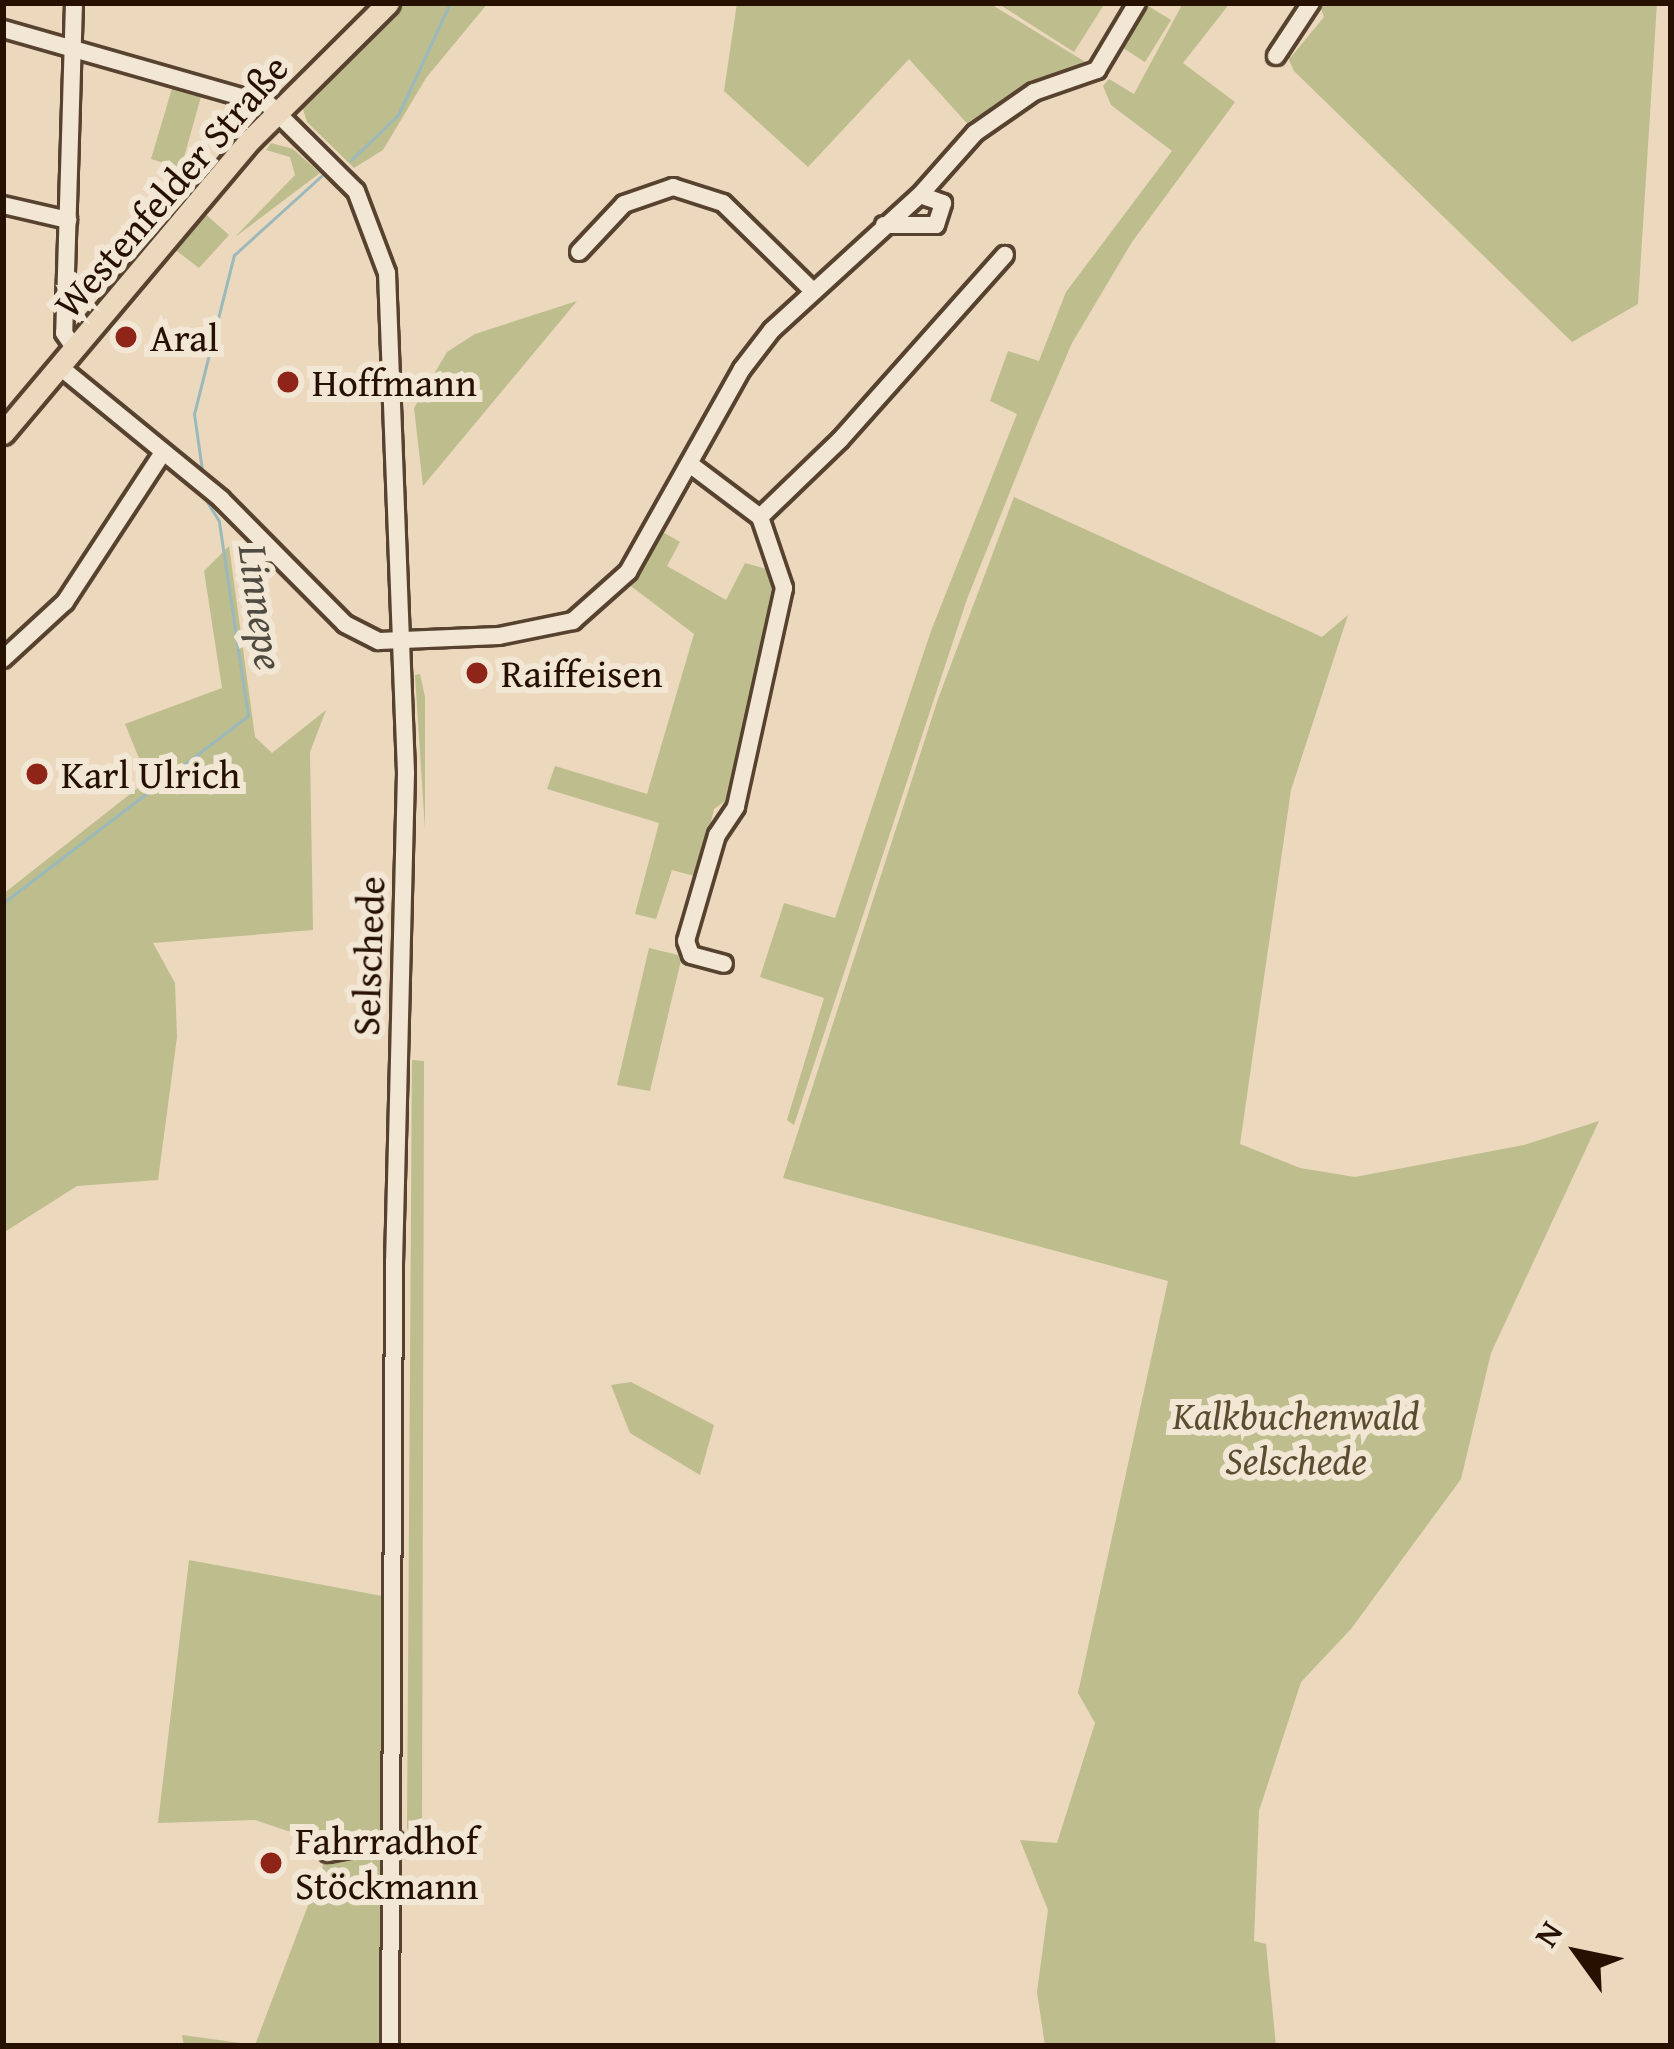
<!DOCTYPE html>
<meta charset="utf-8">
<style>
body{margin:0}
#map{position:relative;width:1674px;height:2049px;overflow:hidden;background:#ebd8bd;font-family:"Gentium Book Plus",serif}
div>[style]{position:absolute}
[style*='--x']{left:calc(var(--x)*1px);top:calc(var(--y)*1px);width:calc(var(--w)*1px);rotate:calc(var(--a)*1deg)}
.green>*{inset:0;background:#bdbd8d}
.stream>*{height:3px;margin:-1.5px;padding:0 1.5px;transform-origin:1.5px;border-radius:1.5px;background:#9bb8ba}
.roads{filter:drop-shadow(3px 0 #57422f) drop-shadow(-3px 0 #57422f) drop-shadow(0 3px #57422f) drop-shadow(0 -3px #57422f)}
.minor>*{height:16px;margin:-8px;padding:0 8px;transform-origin:8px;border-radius:8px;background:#f2e6d4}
.major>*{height:21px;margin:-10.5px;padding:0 10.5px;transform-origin:10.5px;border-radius:10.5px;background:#ebd8bd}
.dots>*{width:33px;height:33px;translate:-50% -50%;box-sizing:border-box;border:6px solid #f2e6d4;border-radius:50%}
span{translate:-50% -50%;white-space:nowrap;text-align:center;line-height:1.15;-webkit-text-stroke:12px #f2e6d4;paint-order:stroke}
.street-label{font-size:39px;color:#261000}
.poi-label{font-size:39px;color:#261000}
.left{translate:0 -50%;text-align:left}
.park-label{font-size:39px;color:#5b4d31;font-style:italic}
.water-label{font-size:42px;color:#4f4b41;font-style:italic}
.frame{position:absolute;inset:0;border:6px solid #261000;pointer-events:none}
.north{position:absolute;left:1518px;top:1893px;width:120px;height:120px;-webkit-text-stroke:9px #f2e6d4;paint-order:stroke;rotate:303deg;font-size:33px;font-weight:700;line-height:48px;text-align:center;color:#261000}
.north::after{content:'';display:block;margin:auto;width:42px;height:54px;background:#261000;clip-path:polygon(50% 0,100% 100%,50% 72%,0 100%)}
</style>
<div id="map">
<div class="green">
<div style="clip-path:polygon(401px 3px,488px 3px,426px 78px,383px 150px,354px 168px,307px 122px,303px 109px,317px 84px)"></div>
<div style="clip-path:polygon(737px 3px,989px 3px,1092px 66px,973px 130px,909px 59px,808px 167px,724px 91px)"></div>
<div style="clip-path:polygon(997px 3px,1105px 3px,1074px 52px)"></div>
<div style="clip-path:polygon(1183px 3px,1230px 3px,1183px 63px,1235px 102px,1132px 242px,1072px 343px,1038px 422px,967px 599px,794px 1125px,787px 1120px,824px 998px,760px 977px,784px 903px,835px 918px,931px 631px,1017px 414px,990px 401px,1008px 351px,1039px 361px,1066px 292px,1172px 151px,1111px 105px,1103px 86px,1109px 79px,1134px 94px)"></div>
<div style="clip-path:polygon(1319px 3px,1657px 3px,1638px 304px,1572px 342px,1294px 71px,1285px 51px,1291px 57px,1324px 17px)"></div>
<div style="clip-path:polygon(1145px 4px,1171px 20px,1145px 62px,1120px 46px)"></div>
<div style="clip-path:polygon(173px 85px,202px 93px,181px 168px,151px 159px)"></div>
<div style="clip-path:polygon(271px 143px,293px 149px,320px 173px,235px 237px,295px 175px,290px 157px,266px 150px)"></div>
<div style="clip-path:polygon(203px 212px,229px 235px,199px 268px,173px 248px)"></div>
<div style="clip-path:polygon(577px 301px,423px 486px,414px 408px,447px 352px,475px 334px)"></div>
<div style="clip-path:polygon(1014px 497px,1322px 637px,1348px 615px,1291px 790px,1240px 1144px,1300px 1168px,1355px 1177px,1524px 1145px,1599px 1121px,1491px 1353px,1461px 1479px,1351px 1629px,1301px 1682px,1259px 1811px,1254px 1941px,1266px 1944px,1276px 2046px,1045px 2046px,1037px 1992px,1048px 1910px,1020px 1840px,1057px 1843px,1095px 1723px,1078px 1693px,1168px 1281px,783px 1178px,938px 699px)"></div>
<div style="clip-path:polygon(661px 531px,680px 542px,667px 566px,726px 600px,745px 563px,774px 571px,779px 592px,732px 796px,714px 809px,698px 877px,672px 870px,656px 919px,635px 914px,659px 823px,547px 789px,555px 766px,647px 794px,694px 634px,627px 583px)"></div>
<div style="clip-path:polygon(229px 546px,255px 737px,272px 753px,326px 710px,310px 752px,313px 930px,153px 943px,175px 983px,177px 1037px,158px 1180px,77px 1186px,3px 1233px,3px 894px,148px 780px,125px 724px,222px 688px,204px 571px)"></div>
<div style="clip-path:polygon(420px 674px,425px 697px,425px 829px,415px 675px)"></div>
<div style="clip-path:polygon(649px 948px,682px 956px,650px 1091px,617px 1085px)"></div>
<div style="clip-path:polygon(412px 1060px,424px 1061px,422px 1839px,407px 1829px)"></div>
<div style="clip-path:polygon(631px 1382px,714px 1425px,700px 1475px,630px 1433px,611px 1385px)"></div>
<div style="clip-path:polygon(189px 1560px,382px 1596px,385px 1830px,335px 1847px,255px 1820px,158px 1823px)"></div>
<div style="clip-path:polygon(377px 1849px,384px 1854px,383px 2046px,184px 2046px,182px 2035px,255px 2045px,326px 1858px)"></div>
</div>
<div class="stream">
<div style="--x:351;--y:160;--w:65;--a:-43.8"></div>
<div style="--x:398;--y:115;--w:123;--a:-65.1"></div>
<div style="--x:203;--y:477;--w:64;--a:-98.1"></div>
<div style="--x:194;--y:414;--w:164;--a:-75.9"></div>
<div style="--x:234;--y:255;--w:118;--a:-42.2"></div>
<div style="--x:3;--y:903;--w:308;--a:-37.4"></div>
<div style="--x:248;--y:716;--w:197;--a:-98.5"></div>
<div style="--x:219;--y:521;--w:34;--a:-122"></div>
</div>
<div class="roads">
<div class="minor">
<div style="--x:74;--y:3;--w:330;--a:91.7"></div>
<div style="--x:64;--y:333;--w:19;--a:55"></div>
<div style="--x:3;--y:29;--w:277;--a:15.9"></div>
<div style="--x:269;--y:105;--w:122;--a:44.7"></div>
<div style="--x:356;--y:191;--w:88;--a:69.3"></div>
<div style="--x:387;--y:273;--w:500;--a:87.82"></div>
<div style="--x:406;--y:773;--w:489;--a:91.4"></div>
<div style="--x:394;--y:1262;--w:784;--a:90.29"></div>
<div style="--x:1276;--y:56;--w:64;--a:-56.6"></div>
<div style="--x:3;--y:205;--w:67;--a:13"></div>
<div style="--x:884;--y:225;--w:52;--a:0"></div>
<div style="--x:936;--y:225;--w:23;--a:-72"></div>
<div style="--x:943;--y:203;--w:24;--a:-161"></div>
<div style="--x:579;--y:252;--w:66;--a:-46.8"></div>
<div style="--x:624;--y:204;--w:52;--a:-19.1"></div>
<div style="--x:673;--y:187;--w:52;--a:17.7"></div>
<div style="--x:723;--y:203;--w:126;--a:44.4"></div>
<div style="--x:60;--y:367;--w:208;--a:39.3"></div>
<div style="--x:221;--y:499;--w:176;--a:45.2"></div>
<div style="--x:345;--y:624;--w:38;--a:27"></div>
<div style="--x:379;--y:641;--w:120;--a:-2.4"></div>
<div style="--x:499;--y:636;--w:76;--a:-11.5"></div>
<div style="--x:573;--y:621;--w:74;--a:-41.7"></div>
<div style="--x:628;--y:572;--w:233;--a:-60.7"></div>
<div style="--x:742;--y:369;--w:49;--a:-52.4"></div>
<div style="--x:772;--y:330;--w:200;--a:-42.4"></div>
<div style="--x:920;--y:195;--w:83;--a:-48.4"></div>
<div style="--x:975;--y:133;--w:72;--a:-34.8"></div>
<div style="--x:1034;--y:92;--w:67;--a:-19.2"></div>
<div style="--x:1097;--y:70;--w:78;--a:-59.2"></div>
<div style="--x:691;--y:465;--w:86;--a:37"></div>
<div style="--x:760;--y:517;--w:75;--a:71.3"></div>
<div style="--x:784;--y:588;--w:224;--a:102.4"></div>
<div style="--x:736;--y:807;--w:34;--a:124"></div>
<div style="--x:717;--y:835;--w:110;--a:106.3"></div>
<div style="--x:686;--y:941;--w:15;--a:70"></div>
<div style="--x:691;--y:955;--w:34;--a:15"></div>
<div style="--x:760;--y:517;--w:111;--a:-43.9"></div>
<div style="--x:840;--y:440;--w:248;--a:-48.3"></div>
<div style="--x:3;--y:659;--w:84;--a:-42.6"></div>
<div style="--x:65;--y:602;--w:179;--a:-56.8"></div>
<div style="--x:328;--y:1853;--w:68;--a:-11"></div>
</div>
<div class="major">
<div style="--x:3;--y:433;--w:385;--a:-49.9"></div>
<div style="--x:251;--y:139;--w:193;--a:-44.8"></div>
</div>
</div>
<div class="dots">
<div style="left:126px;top:337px;background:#8f2418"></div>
<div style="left:288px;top:382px;background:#8f2418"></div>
<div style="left:477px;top:673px;background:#8f2418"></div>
<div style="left:37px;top:774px;background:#8f2418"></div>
<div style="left:271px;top:1863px;background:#8f2418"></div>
</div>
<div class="street-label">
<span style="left:171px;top:186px;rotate:-49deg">Westenfelder Straße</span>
<span style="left:368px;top:956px;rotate:-88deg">Selschede</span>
</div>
<div class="poi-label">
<span class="left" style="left:150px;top:337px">Aral</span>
<span class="left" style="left:312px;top:382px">Hoffmann</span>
<span class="left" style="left:501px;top:673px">Raiffeisen</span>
<span class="left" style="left:61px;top:774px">Karl Ulrich</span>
<span class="left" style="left:295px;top:1863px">Fahrradhof<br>Stöckmann</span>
</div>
<div class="park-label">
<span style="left:1296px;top:1438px">Kalkbuchenwald<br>Selschede</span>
</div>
<div class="water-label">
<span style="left:262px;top:607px;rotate:82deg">Linnepe</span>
</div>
<div class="frame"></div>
<div class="north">N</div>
</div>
